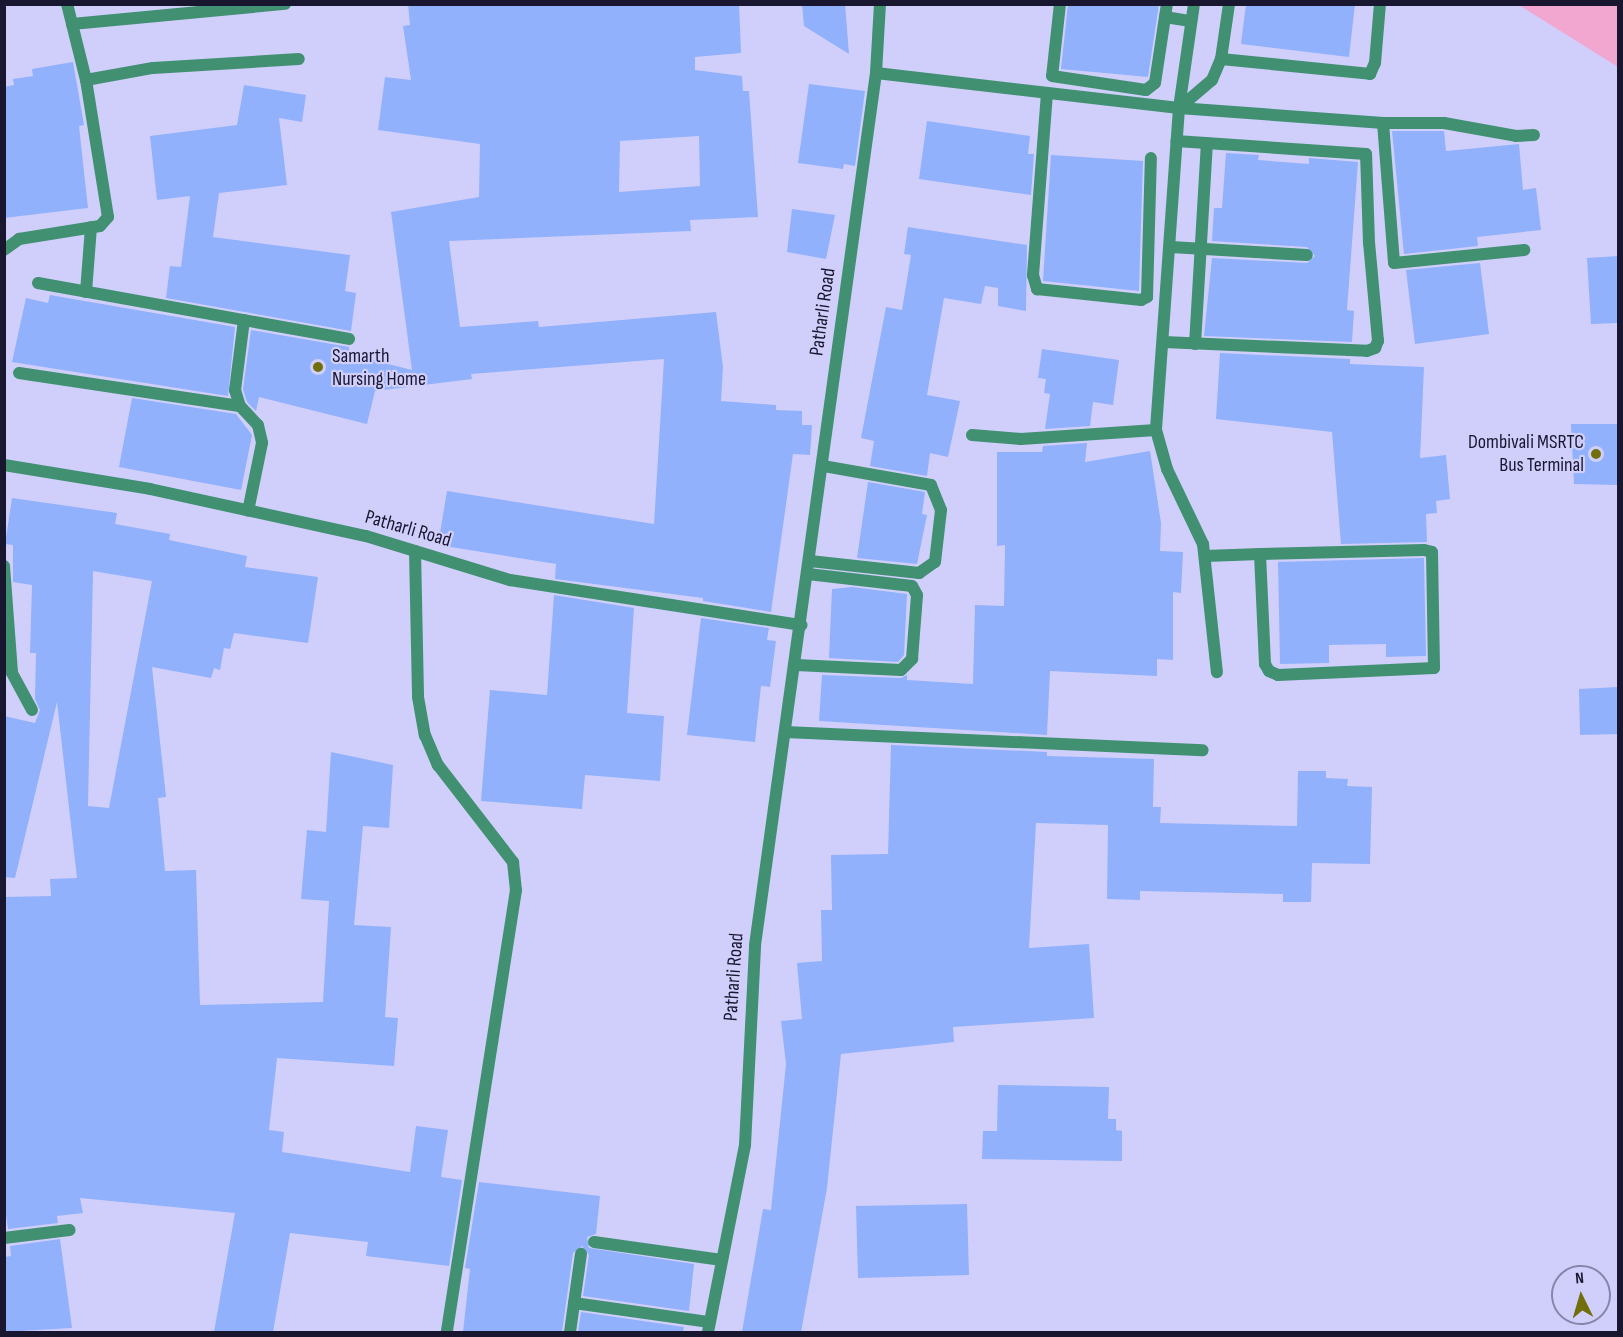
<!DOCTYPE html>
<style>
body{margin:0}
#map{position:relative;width:1623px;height:1337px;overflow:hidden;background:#d0cffb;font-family:"Sofia Sans Condensed",sans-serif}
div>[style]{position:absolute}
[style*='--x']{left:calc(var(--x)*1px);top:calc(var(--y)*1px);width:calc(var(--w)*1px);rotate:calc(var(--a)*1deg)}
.green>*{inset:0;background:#f2a7d0}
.building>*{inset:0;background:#91b1fd}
.minor>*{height:12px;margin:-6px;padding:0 6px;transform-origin:6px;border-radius:6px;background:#419072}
.tertiary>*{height:12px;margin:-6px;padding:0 6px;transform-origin:6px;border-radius:6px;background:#419072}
.dots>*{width:16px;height:16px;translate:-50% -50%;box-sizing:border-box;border:3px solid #d0cffb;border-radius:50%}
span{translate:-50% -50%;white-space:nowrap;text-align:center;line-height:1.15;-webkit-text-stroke:4.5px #d0cffb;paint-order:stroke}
.street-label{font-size:20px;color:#191630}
.poi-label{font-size:20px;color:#191630}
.left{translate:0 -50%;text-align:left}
.right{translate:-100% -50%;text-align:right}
.frame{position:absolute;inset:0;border:6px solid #191630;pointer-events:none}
.north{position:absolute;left:1551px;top:1265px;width:60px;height:60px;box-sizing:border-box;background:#d0cffb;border:2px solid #8785aa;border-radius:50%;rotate:355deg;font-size:16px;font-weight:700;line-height:24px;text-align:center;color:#191630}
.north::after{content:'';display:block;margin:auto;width:21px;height:27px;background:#736e0c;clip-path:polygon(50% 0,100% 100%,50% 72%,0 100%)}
</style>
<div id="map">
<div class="green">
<div style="clip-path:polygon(1519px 5px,1618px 5px,1618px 67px)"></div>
</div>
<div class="building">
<div style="clip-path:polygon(evenodd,408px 4px,739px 4px,741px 53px,695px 57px,695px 70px,742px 76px,743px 91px,749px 91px,758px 217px,690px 220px,691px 231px,449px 241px,460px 327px,538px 321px,539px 327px,716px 312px,723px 367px,721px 401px,776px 405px,776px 410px,802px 411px,802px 425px,812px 425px,810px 455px,793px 454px,771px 612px,703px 601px,703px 598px,555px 579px,556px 564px,438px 545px,447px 491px,654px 524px,664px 359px,471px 374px,472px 379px,375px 391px,367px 424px,259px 397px,256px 411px,247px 402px,243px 389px,251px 330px,349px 347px,349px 354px,412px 370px,391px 212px,479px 197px,480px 144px,378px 130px,385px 77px,411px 80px,403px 26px,410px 25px,408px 4px,699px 136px,700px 186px,619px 192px,620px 141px,699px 136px)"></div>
<div style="clip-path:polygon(802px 4px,845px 4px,849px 54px,804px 26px)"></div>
<div style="clip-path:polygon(1068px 4px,1159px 4px,1148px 77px,1061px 69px)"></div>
<div style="clip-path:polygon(1246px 4px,1355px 4px,1349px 57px,1241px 44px)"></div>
<div style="clip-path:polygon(73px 62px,84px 125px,79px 126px,88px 208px,4px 218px,4px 87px,14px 85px,13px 79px,33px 76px,32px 69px)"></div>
<div style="clip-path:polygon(809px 84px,865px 91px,855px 166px,844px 164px,843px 169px,798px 163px)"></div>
<div style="clip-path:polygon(244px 85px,306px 95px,302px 122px,279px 118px,287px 185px,219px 193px,213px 237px,350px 255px,345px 291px,356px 293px,351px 331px,166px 298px,170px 266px,181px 267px,190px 196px,157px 200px,150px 136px,237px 125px)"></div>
<div style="clip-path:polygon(927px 121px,1030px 136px,1028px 154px,1034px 154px,1031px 195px,919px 179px)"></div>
<div style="clip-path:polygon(1392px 131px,1444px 131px,1446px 151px,1519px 144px,1523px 190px,1536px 188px,1541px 230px,1477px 237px,1478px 246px,1404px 254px)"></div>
<div style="clip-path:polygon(1226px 153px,1259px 155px,1258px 160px,1309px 164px,1309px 158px,1358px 162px,1347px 310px,1354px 311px,1352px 342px,1204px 336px,1212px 258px,1307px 263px,1315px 256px,1307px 247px,1212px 241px,1214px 208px,1222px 208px)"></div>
<div style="clip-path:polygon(1051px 155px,1143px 161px,1139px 291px,1043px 281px)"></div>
<div style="clip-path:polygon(792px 209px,835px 215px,826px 259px,787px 252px)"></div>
<div style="clip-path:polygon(908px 227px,1027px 245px,1026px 311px,998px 306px,998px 288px,985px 286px,981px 304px,944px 298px,927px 395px,960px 401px,948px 457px,930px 453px,927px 476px,870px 466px,874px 441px,861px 438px,886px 307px,902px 310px,911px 255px,904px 254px)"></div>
<div style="clip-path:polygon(1618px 256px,1618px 323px,1591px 324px,1587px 258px)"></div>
<div style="clip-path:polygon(1480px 263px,1489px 334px,1415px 344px,1406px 270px)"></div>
<div style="clip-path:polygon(50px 295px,235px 327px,228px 396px,12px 362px,26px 298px,48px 303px)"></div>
<div style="clip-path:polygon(1042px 349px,1119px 360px,1113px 405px,1093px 402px,1090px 426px,1045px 429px,1050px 394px,1044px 393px,1046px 379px,1038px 378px)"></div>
<div style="clip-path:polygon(1220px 353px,1350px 359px,1350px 364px,1424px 367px,1420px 458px,1446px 455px,1450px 499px,1436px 501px,1437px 513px,1426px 514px,1427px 542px,1341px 544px,1332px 432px,1216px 419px)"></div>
<div style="clip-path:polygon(132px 398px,236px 414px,252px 435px,241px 490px,119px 467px)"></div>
<div style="clip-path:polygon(1571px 424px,1618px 424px,1618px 485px,1574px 484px)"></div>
<div style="clip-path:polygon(1087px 443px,1085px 462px,1150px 451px,1161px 523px,1160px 551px,1183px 552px,1181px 593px,1173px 592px,1173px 660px,1157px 659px,1157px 676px,1050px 671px,1047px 735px,819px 721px,822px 675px,901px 678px,907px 675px,907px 680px,973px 684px,975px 605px,1004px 606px,1005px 545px,997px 546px,997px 452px,1042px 452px,1043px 446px)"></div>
<div style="clip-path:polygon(868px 482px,925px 492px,922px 514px,927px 515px,917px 564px,857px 558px)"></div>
<div style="clip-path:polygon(evenodd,12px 498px,117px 513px,115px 524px,170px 534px,169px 540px,247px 556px,245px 567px,318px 577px,308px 643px,234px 633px,230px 649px,224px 648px,220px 670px,214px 668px,211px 678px,152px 667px,166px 797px,158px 798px,165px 871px,196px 870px,200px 1005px,323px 1002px,329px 901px,301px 899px,307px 830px,326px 832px,331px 752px,393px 765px,389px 828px,363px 826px,354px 925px,391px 927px,385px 1017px,398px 1018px,394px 1066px,277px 1058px,269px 1130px,284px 1132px,282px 1152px,410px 1172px,416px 1126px,448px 1130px,441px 1177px,462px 1180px,449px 1266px,366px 1256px,368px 1242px,290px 1233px,273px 1332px,214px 1332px,235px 1213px,80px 1198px,83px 1213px,57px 1216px,58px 1223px,8px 1229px,4px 1202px,4px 897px,51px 896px,50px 879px,77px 878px,57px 702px,15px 878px,4px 877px,4px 716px,35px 723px,40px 710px,35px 699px,36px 653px,30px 653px,32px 585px,13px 582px,13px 545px,5px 544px,12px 498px,93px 571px,152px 581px,109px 808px,88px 806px,93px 571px)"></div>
<div style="clip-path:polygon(1424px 558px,1426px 656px,1386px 657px,1386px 644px,1329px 645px,1329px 663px,1280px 664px,1278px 562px)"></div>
<div style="clip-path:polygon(852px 587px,907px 594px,904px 655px,898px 662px,829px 658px,832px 589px)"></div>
<div style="clip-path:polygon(554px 595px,634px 608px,627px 713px,664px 716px,660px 781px,585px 775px,582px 809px,481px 801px,490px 690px,547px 695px)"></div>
<div style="clip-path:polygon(701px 618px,769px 628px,767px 640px,776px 641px,770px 687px,761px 686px,755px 742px,687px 735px)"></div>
<div style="clip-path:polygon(1618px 687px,1618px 734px,1580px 735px,1579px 689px)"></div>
<div style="clip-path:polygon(891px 745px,1047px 752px,1047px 756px,1154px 759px,1153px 807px,1161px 807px,1160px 823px,1297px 826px,1298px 771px,1326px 771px,1326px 778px,1348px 779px,1347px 786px,1372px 787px,1370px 864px,1312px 863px,1311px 902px,1283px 902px,1283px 894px,1140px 891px,1140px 900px,1107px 899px,1108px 825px,1036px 823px,1029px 948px,1089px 944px,1094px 1018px,953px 1027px,954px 1042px,841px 1054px,827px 1188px,801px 1332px,742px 1332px,763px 1209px,771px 1210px,786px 1064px,781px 1021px,802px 1019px,797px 963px,822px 961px,821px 910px,832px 910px,831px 855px,888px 854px)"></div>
<div style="clip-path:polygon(998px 1085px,1109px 1087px,1108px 1119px,1116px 1119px,1116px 1130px,1122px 1131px,1122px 1161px,982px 1159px,983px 1131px,997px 1131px)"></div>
<div style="clip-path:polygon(479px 1182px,600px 1196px,596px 1234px,587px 1237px,589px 1248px,694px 1264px,689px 1311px,583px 1296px,589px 1255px,582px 1246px,573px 1253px,562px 1332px,463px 1332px,470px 1269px,465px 1268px)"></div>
<div style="clip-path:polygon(967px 1204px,969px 1275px,858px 1278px,856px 1206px)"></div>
<div style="clip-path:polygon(60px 1239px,72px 1328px,4px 1332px,4px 1257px,11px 1256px,10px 1246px)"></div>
<div style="clip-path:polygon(581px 1312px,684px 1327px,683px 1332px,578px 1332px)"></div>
</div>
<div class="minor">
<div style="--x:1060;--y:4;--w:72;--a:96.3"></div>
<div style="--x:1052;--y:76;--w:95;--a:8.5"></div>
<div style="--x:1146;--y:90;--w:11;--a:-38"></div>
<div style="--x:1155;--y:83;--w:80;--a:-81.4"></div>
<div style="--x:1194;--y:4;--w:105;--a:98.2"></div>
<div style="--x:1179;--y:108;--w:323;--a:94.1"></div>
<div style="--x:1156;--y:430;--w:41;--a:74.2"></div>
<div style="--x:1167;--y:469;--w:83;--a:64.4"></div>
<div style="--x:1203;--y:544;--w:129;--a:83.8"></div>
<div style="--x:1165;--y:17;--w:26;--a:9"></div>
<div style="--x:72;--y:24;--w:214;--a:-5.4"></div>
<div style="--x:1221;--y:59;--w:150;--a:5.7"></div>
<div style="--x:1370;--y:74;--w:12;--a:-66"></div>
<div style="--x:1375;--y:63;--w:59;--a:-85.2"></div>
<div style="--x:876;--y:73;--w:305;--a:6.6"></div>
<div style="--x:1179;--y:108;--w:205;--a:4.2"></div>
<div style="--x:1383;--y:123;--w:61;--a:0"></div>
<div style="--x:1444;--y:123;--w:73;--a:10.2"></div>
<div style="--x:1516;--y:136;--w:18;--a:-3"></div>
<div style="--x:86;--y:80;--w:68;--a:-10.2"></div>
<div style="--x:153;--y:68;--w:146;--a:-3.5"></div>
<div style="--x:1047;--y:93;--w:183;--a:94.4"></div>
<div style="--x:1033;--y:275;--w:15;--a:74"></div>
<div style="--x:1037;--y:289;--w:105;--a:6"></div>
<div style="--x:1141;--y:300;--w:7;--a:-27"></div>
<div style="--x:1147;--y:297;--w:139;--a:-88.4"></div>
<div style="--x:1179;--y:108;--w:43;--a:-40.3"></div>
<div style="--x:1212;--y:80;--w:23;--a:-67"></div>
<div style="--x:1221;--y:59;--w:56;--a:-81.7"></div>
<div style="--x:1383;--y:123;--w:140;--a:85.5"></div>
<div style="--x:1394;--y:263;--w:131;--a:-5.7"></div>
<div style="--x:1171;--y:247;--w:136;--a:3.4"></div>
<div style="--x:4;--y:250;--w:19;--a:-36"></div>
<div style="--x:19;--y:239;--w:82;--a:-9.1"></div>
<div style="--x:100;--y:226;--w:12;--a:-48"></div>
<div style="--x:108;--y:217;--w:139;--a:-99.1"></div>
<div style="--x:86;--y:80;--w:78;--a:-104"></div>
<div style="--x:38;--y:283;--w:316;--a:10.2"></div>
<div style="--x:86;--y:292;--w:65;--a:-85.6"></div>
<div style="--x:244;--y:320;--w:71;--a:97.3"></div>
<div style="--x:235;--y:390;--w:17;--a:73"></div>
<div style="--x:240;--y:406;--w:26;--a:47"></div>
<div style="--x:258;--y:425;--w:18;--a:77"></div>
<div style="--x:262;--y:443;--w:69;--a:101.6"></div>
<div style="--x:1164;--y:342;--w:203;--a:2.5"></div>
<div style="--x:1367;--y:351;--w:9;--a:-21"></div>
<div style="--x:1375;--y:348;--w:8;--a:-67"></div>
<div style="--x:1378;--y:341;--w:98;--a:-95.2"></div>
<div style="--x:1369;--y:243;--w:89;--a:-91.9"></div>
<div style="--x:1366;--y:154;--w:190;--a:-176.1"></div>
<div style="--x:1195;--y:344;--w:201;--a:-86.6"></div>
<div style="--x:19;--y:373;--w:223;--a:8.5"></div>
<div style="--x:972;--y:435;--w:49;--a:4.7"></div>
<div style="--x:1021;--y:439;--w:135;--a:-3.8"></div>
<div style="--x:415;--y:551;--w:146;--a:88.8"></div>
<div style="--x:418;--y:697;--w:39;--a:80"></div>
<div style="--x:425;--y:735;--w:33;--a:67"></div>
<div style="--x:438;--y:765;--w:123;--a:52.3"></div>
<div style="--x:513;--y:862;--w:28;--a:84"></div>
<div style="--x:516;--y:890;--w:447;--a:98.9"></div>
<div style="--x:1205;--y:556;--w:28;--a:-2"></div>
<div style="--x:1233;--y:555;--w:27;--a:-2"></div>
<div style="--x:1260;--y:554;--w:164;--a:-1.4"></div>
<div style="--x:1424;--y:550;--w:8;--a:14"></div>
<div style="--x:1432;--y:552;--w:116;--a:89"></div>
<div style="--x:1434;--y:668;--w:156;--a:177.4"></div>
<div style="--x:1278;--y:675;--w:10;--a:-156"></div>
<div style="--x:1269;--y:671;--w:8;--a:-120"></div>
<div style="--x:1265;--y:664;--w:110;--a:-92.6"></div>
<div style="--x:810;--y:561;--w:110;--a:6.3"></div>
<div style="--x:919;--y:573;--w:19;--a:-35"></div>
<div style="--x:935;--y:562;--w:52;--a:-83.4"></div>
<div style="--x:941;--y:510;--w:27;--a:-112"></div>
<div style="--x:931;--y:485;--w:110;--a:-170"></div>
<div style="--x:4;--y:566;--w:107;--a:85.7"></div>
<div style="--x:12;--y:673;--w:42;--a:61.6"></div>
<div style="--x:796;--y:665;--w:105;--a:2.7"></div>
<div style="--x:901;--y:670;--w:16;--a:-45"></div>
<div style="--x:912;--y:659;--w:64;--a:-85.5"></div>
<div style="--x:917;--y:595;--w:10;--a:-119"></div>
<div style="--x:912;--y:586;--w:105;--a:-173.4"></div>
<div style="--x:785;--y:732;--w:418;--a:2.5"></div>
<div style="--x:4;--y:1238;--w:66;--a:-6.9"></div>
<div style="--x:594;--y:1242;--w:129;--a:8"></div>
<div style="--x:574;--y:1303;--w:137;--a:8"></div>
<div style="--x:570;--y:1332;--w:79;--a:-82"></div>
</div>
<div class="tertiary">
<div style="--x:4;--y:465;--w:148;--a:9.3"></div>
<div style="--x:150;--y:489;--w:221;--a:12.3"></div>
<div style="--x:366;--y:536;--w:151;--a:17"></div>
<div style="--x:510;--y:580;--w:295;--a:8.8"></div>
<div style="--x:708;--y:1332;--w:191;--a:-78.8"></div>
<div style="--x:745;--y:1145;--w:200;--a:-87.1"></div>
<div style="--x:755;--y:945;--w:880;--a:-82.1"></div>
<div style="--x:876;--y:73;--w:69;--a:-86.7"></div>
</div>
<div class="dots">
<div style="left:318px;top:367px;background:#736e0c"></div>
<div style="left:1596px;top:454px;background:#736e0c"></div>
</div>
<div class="street-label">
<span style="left:823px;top:312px;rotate:-82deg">Patharli Road</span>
<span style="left:408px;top:529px;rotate:16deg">Patharli Road</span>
<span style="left:734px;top:977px;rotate:-86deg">Patharli Road</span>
</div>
<div class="poi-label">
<span class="left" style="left:332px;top:368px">Samarth<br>Nursing Home</span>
<span class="right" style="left:1584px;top:454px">Dombivali MSRTC<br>Bus Terminal</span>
</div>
<div class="frame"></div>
<div class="north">N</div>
</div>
